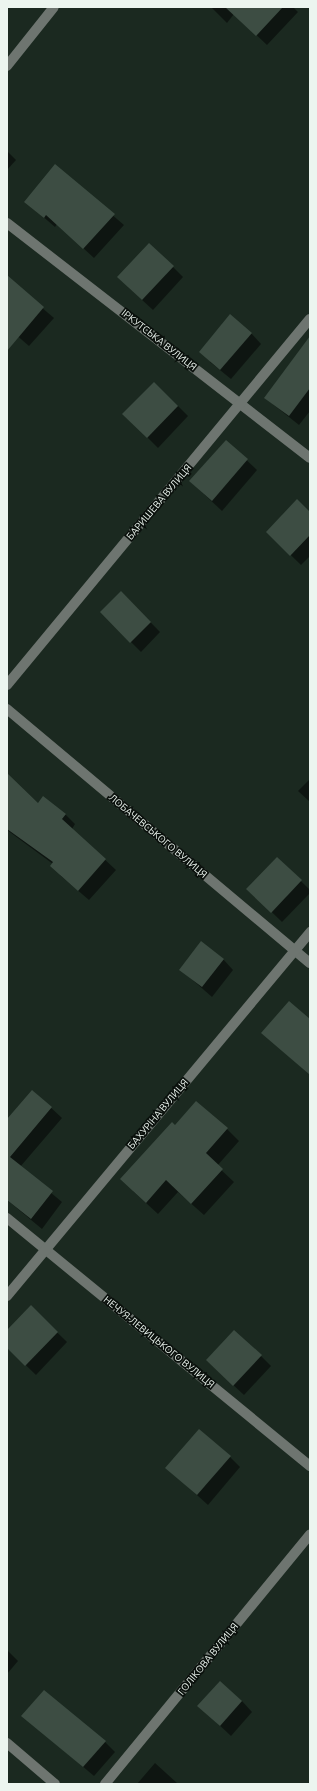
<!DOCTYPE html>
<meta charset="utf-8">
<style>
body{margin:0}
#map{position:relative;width:317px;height:1791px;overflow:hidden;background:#1b2920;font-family:Ubuntu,sans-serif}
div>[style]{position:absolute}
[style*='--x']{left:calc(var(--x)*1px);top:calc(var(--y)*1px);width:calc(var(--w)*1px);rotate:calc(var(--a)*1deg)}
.shadow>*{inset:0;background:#0007}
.building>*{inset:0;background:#3d4d43}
.minor>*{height:10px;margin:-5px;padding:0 5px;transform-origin:5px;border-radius:5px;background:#6e7570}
span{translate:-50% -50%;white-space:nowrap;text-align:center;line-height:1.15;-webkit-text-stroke:3.5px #0a100c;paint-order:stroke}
.street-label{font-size:10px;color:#ecf5ef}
.frame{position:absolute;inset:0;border:8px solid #ecf5ef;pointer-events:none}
</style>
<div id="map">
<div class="shadow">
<div style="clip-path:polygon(211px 7px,293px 7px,298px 12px,267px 45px,234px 14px,227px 23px)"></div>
<div style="clip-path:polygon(7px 151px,16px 160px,7px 170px)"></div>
<div style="clip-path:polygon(55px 166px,124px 225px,94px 258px,57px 224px,55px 227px,26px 202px)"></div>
<div style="clip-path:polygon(173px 267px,183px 277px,153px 310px,128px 287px)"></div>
<div style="clip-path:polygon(7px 278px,54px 318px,29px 346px,7px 327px)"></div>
<div style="clip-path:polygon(251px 333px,261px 344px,231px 379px,210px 362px)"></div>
<div style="clip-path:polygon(310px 346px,310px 411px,299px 425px,265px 398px)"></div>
<div style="clip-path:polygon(178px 406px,188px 416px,158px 448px,124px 414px)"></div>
<div style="clip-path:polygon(226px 441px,257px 470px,222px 511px,190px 481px)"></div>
<div style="clip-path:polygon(310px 513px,310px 556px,301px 565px,267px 532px)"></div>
<div style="clip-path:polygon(121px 592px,160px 632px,141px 652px,101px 612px)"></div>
<div style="clip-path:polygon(7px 775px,38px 804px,65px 814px,75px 824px,72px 829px,116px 870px,89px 900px,61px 876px,53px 864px,7px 830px)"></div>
<div style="clip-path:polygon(310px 779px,310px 802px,298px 791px)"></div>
<div style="clip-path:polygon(277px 858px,310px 890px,310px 893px,282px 922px,248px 889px)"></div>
<div style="clip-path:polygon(223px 959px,233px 970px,212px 997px,180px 969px)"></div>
<div style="clip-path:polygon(310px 1021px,310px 1075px,263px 1033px)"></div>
<div style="clip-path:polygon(33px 1091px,62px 1118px,20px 1167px,62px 1202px,42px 1229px,7px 1200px,7px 1121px)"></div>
<div style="clip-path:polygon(175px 1127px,227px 1129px,239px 1141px,217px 1166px,234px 1182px,204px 1215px,178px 1192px,158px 1214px,133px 1191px)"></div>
<div style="clip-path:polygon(31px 1307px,67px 1342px,36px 1375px,7px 1347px,7px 1331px)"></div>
<div style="clip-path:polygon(261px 1356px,271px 1366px,244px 1395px,217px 1370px)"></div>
<div style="clip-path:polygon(230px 1457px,240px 1467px,208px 1505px,167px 1468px)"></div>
<div style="clip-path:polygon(7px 1650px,18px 1661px,7px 1674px)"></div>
<div style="clip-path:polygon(242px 1701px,252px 1712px,231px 1736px,199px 1706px)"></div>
<div style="clip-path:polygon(23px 1716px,105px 1742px,115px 1752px,94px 1776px)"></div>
<div style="clip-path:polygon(155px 1763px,177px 1783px,179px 1784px,137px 1784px)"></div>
</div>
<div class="building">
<div style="clip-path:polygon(225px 7px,283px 7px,256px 36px)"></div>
<div style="clip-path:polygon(55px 164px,115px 214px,83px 249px,46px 215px,44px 218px,24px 202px)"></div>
<div style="clip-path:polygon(149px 243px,174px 266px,142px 300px,117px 277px)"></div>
<div style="clip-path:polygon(7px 275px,44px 307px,7px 351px)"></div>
<div style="clip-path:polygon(230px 314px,252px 333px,220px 370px,199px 352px)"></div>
<div style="clip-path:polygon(310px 336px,310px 388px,289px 416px,264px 398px)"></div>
<div style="clip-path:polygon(154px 382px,178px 406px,147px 438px,122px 414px)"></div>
<div style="clip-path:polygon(226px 440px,248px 459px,212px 501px,189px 481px)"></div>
<div style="clip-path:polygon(297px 499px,310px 512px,310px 535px,290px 556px,266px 532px)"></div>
<div style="clip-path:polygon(121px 591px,151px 622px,130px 643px,100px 612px)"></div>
<div style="clip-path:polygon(7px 773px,38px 803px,43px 796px,66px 814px,62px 819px,106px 859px,78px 891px,50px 866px,53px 862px,7px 829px)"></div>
<div style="clip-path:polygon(277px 857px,302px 880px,271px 913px,246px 889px)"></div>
<div style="clip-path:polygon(201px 941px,224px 959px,202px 987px,179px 970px)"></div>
<div style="clip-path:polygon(289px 1001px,310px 1019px,310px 1075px,261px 1033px)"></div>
<div style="clip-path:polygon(32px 1090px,52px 1107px,10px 1157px,53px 1191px,31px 1219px,7px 1200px,7px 1119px)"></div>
<div style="clip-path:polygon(196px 1101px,228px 1128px,206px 1153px,223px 1169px,191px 1204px,166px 1180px,146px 1203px,120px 1179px,172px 1122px,175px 1125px)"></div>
<div style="clip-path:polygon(31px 1305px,58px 1332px,25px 1366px,7px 1348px,7px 1330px)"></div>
<div style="clip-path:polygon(234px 1330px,262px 1355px,233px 1386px,206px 1360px)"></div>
<div style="clip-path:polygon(199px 1429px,231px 1456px,197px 1495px,165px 1468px)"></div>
<div style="clip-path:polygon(220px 1681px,242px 1701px,220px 1726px,197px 1706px)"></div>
<div style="clip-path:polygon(44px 1690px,106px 1741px,83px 1767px,21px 1716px)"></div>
</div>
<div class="minor">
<div style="--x:7;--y:66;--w:75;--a:-51.5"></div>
<div style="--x:7;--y:223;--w:383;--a:37.8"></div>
<div style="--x:7;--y:685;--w:475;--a:-50.4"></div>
<div style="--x:7;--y:709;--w:395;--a:40"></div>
<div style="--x:7;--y:1218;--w:392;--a:39.3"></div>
<div style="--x:7;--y:1296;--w:474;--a:-50.2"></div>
<div style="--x:7;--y:1743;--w:63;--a:40.5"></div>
<div style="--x:105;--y:1784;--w:323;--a:-50.6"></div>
</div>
<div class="street-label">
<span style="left:159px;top:340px;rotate:38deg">ІРКУТСЬКА ВУЛИЦЯ</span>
<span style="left:159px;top:502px;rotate:-50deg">БАРИШЕВА ВУЛИЦЯ</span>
<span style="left:158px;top:836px;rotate:40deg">ЛОБАЧЕВСЬКОГО ВУЛИЦЯ</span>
<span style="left:158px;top:1114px;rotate:-50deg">БАХУРІНА ВУЛИЦЯ</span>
<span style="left:159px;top:1342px;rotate:39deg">НЕЧУЯ-ЛЕВИЦЬКОГО ВУЛИЦЯ</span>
<span style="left:208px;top:1659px;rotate:-51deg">ГОЛІКОВА ВУЛИЦЯ</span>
</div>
<div class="frame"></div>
</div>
